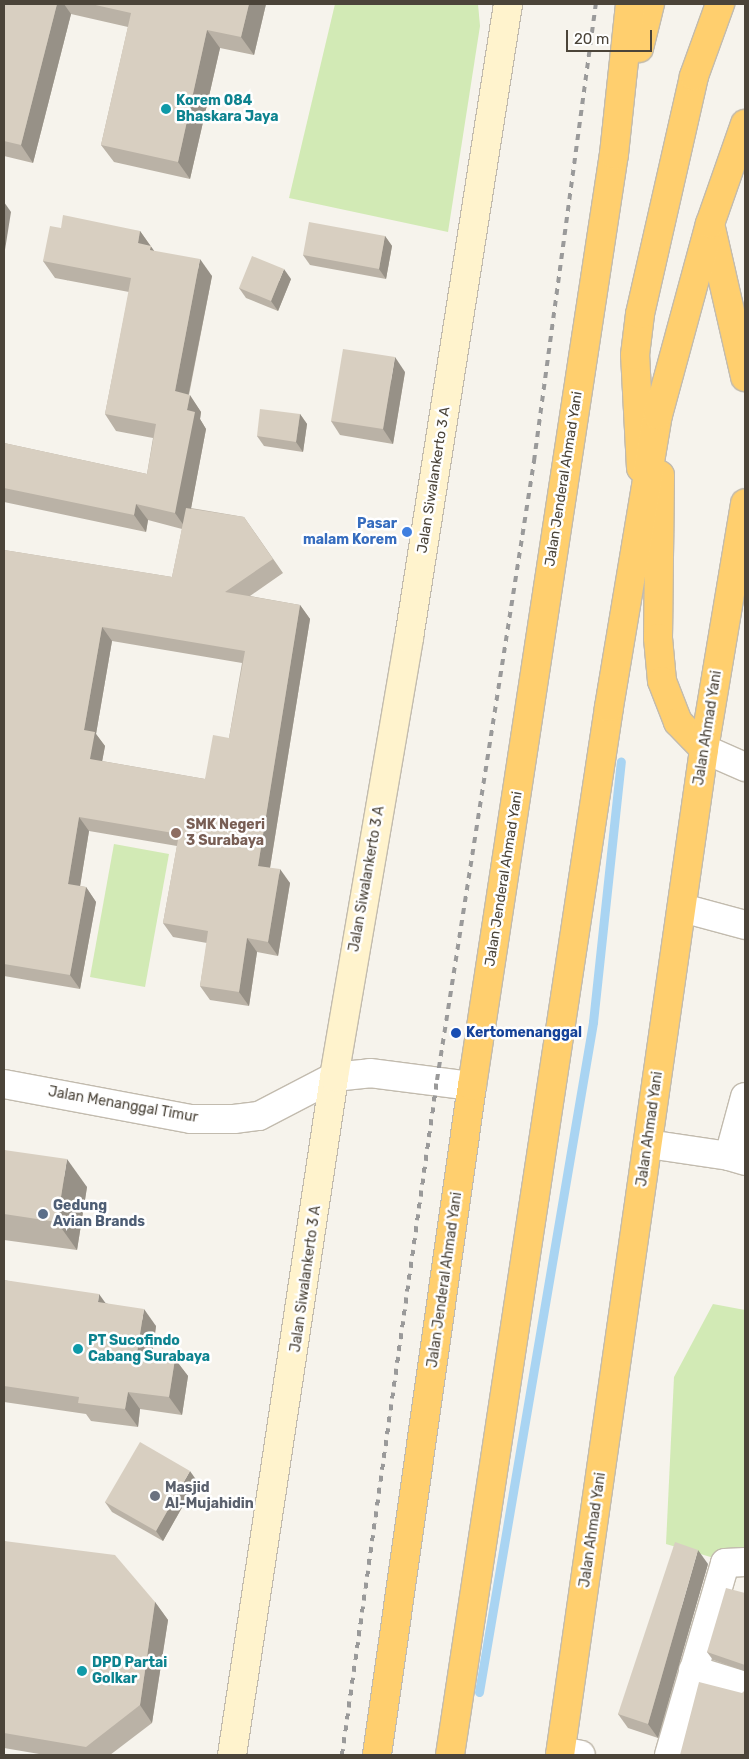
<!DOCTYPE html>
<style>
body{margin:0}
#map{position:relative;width:749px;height:1759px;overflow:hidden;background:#f6f3ec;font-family:Rubik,sans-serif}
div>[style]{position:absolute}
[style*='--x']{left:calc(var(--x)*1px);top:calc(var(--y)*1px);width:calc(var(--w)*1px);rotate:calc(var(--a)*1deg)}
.green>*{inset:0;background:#d2eab5}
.stream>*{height:9px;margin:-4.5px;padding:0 4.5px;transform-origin:4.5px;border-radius:4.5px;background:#a9d4f2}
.roads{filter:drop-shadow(1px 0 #c2bbae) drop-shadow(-1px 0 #c2bbae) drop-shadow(0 1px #c2bbae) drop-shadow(0 -1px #c2bbae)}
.street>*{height:28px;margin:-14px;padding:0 14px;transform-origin:14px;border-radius:14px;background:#fff}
.secondary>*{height:28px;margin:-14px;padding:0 14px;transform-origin:14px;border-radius:14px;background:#fff3cd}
.highway>*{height:28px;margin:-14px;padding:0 14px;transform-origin:14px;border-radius:14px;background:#ffcf6e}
.rail>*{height:4px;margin-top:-2px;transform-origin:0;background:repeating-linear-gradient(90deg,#9a9a9a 0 6px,transparent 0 12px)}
.wall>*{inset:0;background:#bab2a6}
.shaded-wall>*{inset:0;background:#979187}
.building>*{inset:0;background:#d8cfc1}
.dots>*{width:14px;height:14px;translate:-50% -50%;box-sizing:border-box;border:2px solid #fff;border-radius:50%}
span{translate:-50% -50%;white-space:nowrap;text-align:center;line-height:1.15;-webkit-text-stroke:5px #fff;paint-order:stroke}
.culture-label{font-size:14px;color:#0d838f;font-weight:700}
.left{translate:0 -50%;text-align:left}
.street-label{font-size:14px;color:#4b4439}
.shop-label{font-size:14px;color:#366cbe;font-weight:700}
.right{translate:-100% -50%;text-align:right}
.education-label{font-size:14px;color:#785e54;font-weight:700}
.transit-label{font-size:14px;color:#164399;font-weight:700}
.service-label{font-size:14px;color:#4e5e75;font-weight:700}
.worship-label{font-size:14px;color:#5b616d;font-weight:700}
.frame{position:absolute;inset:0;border:5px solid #4b4439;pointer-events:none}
.scale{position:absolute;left:566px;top:30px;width:86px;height:22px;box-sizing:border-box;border:2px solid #4b4439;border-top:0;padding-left:6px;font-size:15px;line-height:18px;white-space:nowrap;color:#4b4439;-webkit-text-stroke:4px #fff;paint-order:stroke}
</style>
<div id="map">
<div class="green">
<div style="clip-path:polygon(335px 4px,478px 4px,480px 26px,448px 232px,289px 198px)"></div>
<div style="clip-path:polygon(114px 844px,169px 854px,145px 987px,90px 977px)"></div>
<div style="clip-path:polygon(713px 1304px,745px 1310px,745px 1567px,666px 1544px,674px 1377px)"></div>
</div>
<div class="stream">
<div style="--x:479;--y:1692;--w:680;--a:-80.34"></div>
<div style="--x:593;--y:1022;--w:262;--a:-83.9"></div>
</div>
<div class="roads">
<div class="street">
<div style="--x:704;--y:749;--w:45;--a:23.7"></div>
<div style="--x:682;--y:908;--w:65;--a:15.1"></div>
<div style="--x:4;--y:1084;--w:190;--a:10.6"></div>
<div style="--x:191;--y:1119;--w:43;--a:0"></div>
<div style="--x:234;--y:1119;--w:25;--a:-7"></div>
<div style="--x:259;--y:1116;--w:85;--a:-27.5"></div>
<div style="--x:334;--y:1077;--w:36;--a:-6"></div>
<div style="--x:370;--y:1073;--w:103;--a:7.3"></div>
<div style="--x:745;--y:1097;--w:61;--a:105.2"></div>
<div style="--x:729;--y:1156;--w:17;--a:17"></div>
<div style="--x:648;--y:1144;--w:82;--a:8.4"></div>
<div style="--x:693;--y:1670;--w:54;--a:17.1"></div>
<div style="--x:561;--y:1751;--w:20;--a:11"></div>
<div style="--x:669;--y:1755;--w:200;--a:-73.7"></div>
<div style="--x:725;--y:1563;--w:20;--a:-3"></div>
</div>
<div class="secondary">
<div style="--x:232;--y:1755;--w:686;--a:-81.44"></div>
<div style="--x:334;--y:1077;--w:445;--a:-80.3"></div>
<div style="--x:409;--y:638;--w:642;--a:-81.12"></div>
</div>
<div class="highway">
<div style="--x:639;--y:48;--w:45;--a:-76"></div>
<div style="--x:711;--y:228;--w:153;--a:77.1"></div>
<div style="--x:641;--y:468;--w:113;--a:-93"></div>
<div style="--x:635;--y:355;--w:41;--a:-83"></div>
<div style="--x:640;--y:314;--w:244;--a:-77.2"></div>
<div style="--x:694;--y:76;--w:77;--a:-70.1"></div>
<div style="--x:660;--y:475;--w:163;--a:90.7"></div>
<div style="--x:658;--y:638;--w:43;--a:84.7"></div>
<div style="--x:662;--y:681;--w:44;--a:68.7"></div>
<div style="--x:678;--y:722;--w:37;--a:46"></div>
<div style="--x:377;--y:1755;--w:676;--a:-81.92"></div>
<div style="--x:472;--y:1086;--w:943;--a:-81.34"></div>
<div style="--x:614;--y:154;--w:151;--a:-83.9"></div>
<div style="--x:450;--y:1755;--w:1060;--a:-81.37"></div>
<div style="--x:609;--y:707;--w:296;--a:-80.5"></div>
<div style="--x:658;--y:415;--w:198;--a:-74.8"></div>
<div style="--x:710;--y:224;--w:106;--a:-70.7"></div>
<div style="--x:560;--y:1755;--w:1016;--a:-81.85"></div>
<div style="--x:704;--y:749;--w:249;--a:-80.5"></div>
</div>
</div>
<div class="rail">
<div style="--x:342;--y:1755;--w:682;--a:-81.99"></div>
<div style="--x:437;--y:1080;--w:627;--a:-81.09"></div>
<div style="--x:534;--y:461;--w:461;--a:-82.3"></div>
</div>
<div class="wall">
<div style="clip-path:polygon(4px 4px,266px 4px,254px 55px,220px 48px,190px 179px,114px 162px,101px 145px,128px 27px,71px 14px,33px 163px,4px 156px)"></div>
<div style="clip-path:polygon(evenodd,61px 228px,140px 231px,154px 251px,212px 276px,189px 395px,201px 412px,200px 419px,206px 429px,191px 508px,244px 517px,283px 573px,250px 596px,300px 605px,310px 619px,270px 868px,290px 883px,278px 956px,257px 952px,249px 1006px,210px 1000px,200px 986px,207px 943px,173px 937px,163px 923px,177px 846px,89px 831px,80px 886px,86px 887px,96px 902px,80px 989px,4px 976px,4px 550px,172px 577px,182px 529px,148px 520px,146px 532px,4px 502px,4px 443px,147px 474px,153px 438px,116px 431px,105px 414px,129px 292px,55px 278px,43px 261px,61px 228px,112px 641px,242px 663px,229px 738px,205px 779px,102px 761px,105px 746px,96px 734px,112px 641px)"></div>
<div style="clip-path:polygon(385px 236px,392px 246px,386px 279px,310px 265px,303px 255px)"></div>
<div style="clip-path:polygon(291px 279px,278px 311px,246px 298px,239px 288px)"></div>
<div style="clip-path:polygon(405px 372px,393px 444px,340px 435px,331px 421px)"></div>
<div style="clip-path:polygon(300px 414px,307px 424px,303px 452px,264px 446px,257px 436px)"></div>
<div style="clip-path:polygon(4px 1150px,87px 1187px,77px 1250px,4px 1240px)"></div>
<div style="clip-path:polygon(4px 1280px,106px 1303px,156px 1326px,152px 1355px,175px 1359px,188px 1376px,182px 1415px,140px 1409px,138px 1427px,91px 1421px,86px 1414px,4px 1402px)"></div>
<div style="clip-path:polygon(197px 1481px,163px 1541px,112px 1512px,105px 1502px)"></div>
<div style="clip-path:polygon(4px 1541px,155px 1602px,168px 1620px,152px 1723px,110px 1755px,45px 1755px,4px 1748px)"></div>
<div style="clip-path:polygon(708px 1564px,658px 1738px,628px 1728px,618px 1714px)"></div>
<div style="clip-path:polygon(745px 1593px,745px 1671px,713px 1660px,707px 1652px)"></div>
</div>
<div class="shaded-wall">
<div style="clip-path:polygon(57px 4px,64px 4px,71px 14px,33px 163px,21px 145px)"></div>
<div style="clip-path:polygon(249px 4px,266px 4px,254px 55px,241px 37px)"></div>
<div style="clip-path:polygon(207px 30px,220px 48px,190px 179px,178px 162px)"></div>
<div style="clip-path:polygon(4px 202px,11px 212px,4px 256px)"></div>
<div style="clip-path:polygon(140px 231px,162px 262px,138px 243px)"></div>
<div style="clip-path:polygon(385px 236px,392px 246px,386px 279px,379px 269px)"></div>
<div style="clip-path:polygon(200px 259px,212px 276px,186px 407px,175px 391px)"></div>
<div style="clip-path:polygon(284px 269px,291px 279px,278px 311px,271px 301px)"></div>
<div style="clip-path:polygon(395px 357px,405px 372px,393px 444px,383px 429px)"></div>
<div style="clip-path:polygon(190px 395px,201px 412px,200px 419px,206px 429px,187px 530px,175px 513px,187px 410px)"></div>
<div style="clip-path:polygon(300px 414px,307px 424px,303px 452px,296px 442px)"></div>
<div style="clip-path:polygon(136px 504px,148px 520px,146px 532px,134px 515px)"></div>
<div style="clip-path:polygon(300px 605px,310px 619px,268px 880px,258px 866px)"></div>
<div style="clip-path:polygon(102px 627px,112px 641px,96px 734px,105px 746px,100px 773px,90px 759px,84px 730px)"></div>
<div style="clip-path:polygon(79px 817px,89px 831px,78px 899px,68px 884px)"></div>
<div style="clip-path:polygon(280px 869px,290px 883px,278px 956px,268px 942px)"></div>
<div style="clip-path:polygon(86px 887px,96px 902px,80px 989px,70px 975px)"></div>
<div style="clip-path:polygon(247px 938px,257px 952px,249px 1006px,239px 992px)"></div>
<div style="clip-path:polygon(67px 1159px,87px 1187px,77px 1250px,57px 1222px)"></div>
<div style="clip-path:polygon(99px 1294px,112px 1312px,98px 1302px)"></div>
<div style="clip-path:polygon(144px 1309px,156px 1326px,150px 1371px,137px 1353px)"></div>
<div style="clip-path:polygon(175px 1359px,188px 1376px,182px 1415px,169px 1397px)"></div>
<div style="clip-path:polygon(128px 1392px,140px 1409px,138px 1427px,125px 1409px)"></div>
<div style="clip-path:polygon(190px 1471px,197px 1481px,163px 1541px,156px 1531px)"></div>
<div style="clip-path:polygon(698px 1550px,708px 1564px,658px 1738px,648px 1724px)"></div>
<div style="clip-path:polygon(155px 1602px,168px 1620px,152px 1723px,140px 1705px)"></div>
</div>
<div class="building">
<div style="clip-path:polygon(4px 4px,57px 4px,21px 145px,4px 141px)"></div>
<div style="clip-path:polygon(91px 4px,249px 4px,241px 37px,207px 30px,178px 162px,101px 145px,131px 13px)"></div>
<div style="clip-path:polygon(63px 215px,140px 231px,138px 243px,151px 246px,150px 250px,200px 259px,175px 391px,190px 395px,187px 410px,195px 412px,175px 513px,136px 504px,134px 515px,4px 488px,4px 443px,147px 474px,156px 424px,105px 414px,131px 278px,43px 261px,50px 226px,61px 228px)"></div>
<div style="clip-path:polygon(309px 222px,385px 236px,379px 269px,303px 255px)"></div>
<div style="clip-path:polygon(252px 256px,284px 269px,271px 301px,239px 288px)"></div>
<div style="clip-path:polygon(343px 349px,395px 357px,383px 429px,331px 421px)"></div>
<div style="clip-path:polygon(260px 409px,300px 414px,296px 442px,257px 436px)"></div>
<div style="clip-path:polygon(evenodd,186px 508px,244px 517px,273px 559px,225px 592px,300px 605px,258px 866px,280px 869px,268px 942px,247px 938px,239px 992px,200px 986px,208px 931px,163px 923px,179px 834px,79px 817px,68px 884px,86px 887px,70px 975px,4px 964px,4px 550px,172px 577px,186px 508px,102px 627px,245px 651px,229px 738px,213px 735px,205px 779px,90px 759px,95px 732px,84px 730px,102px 627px)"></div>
<div style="clip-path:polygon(4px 1150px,67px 1159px,57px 1222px,4px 1214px)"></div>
<div style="clip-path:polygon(4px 1280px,99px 1294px,98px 1302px,144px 1309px,137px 1353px,175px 1359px,169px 1397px,128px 1392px,125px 1409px,78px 1403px,79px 1397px,4px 1386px)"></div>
<div style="clip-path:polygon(140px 1442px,190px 1471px,156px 1531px,105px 1502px)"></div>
<div style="clip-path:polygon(4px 1541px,115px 1555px,155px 1602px,140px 1705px,86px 1747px,4px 1733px)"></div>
<div style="clip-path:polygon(675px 1542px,698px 1550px,648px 1724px,618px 1714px)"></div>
<div style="clip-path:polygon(726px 1588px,745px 1593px,745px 1665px,707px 1652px)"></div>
<div style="clip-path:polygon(699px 1682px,742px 1693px,745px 1690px,745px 1755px,680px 1755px)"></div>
</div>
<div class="dots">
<div style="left:166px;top:109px;background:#0f9aa8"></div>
<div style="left:407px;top:532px;background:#3f7fe0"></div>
<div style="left:176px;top:833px;background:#8d6e63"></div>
<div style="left:456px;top:1033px;background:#1a4fb4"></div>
<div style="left:43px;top:1214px;background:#5c6f8a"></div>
<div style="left:78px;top:1349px;background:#0f9aa8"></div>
<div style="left:155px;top:1496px;background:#6b7280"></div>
<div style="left:82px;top:1671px;background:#0f9aa8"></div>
</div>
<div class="culture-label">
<span class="left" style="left:176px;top:109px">Korem 084<br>Bhaskara Jaya</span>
<span class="left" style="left:88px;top:1349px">PT Sucofindo<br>Cabang Surabaya</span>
<span class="left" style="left:92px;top:1671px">DPD Partai<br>Golkar</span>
</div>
<div class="street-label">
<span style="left:564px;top:479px;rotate:-81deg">Jalan Jenderal Ahmad Yani</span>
<span style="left:434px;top:480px;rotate:-81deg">Jalan Siwalankerto 3 A</span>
<span style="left:708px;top:728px;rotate:-81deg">Jalan Ahmad Yani</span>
<span style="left:367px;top:879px;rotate:-80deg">Jalan Siwalankerto 3 A</span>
<span style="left:504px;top:879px;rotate:-81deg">Jalan Jenderal Ahmad Yani</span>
<span style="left:123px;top:1105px;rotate:10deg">Jalan Menanggal Timur</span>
<span style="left:650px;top:1129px;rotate:-82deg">Jalan Ahmad Yani</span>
<span style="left:306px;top:1279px;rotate:-82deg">Jalan Siwalankerto 3 A</span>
<span style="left:445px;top:1280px;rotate:-82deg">Jalan Jenderal Ahmad Yani</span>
<span style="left:593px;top:1530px;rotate:-82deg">Jalan Ahmad Yani</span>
</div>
<div class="shop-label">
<span class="right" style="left:397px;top:532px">Pasar<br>malam Korem</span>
</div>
<div class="education-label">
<span class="left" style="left:186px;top:833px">SMK Negeri<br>3 Surabaya</span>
</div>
<div class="transit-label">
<span class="left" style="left:466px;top:1033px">Kertomenanggal</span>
</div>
<div class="service-label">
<span class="left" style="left:53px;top:1214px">Gedung<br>Avian Brands</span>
</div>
<div class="worship-label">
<span class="left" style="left:165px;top:1496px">Masjid<br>Al-Mujahidin</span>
</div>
<div class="frame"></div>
<div class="scale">20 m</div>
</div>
